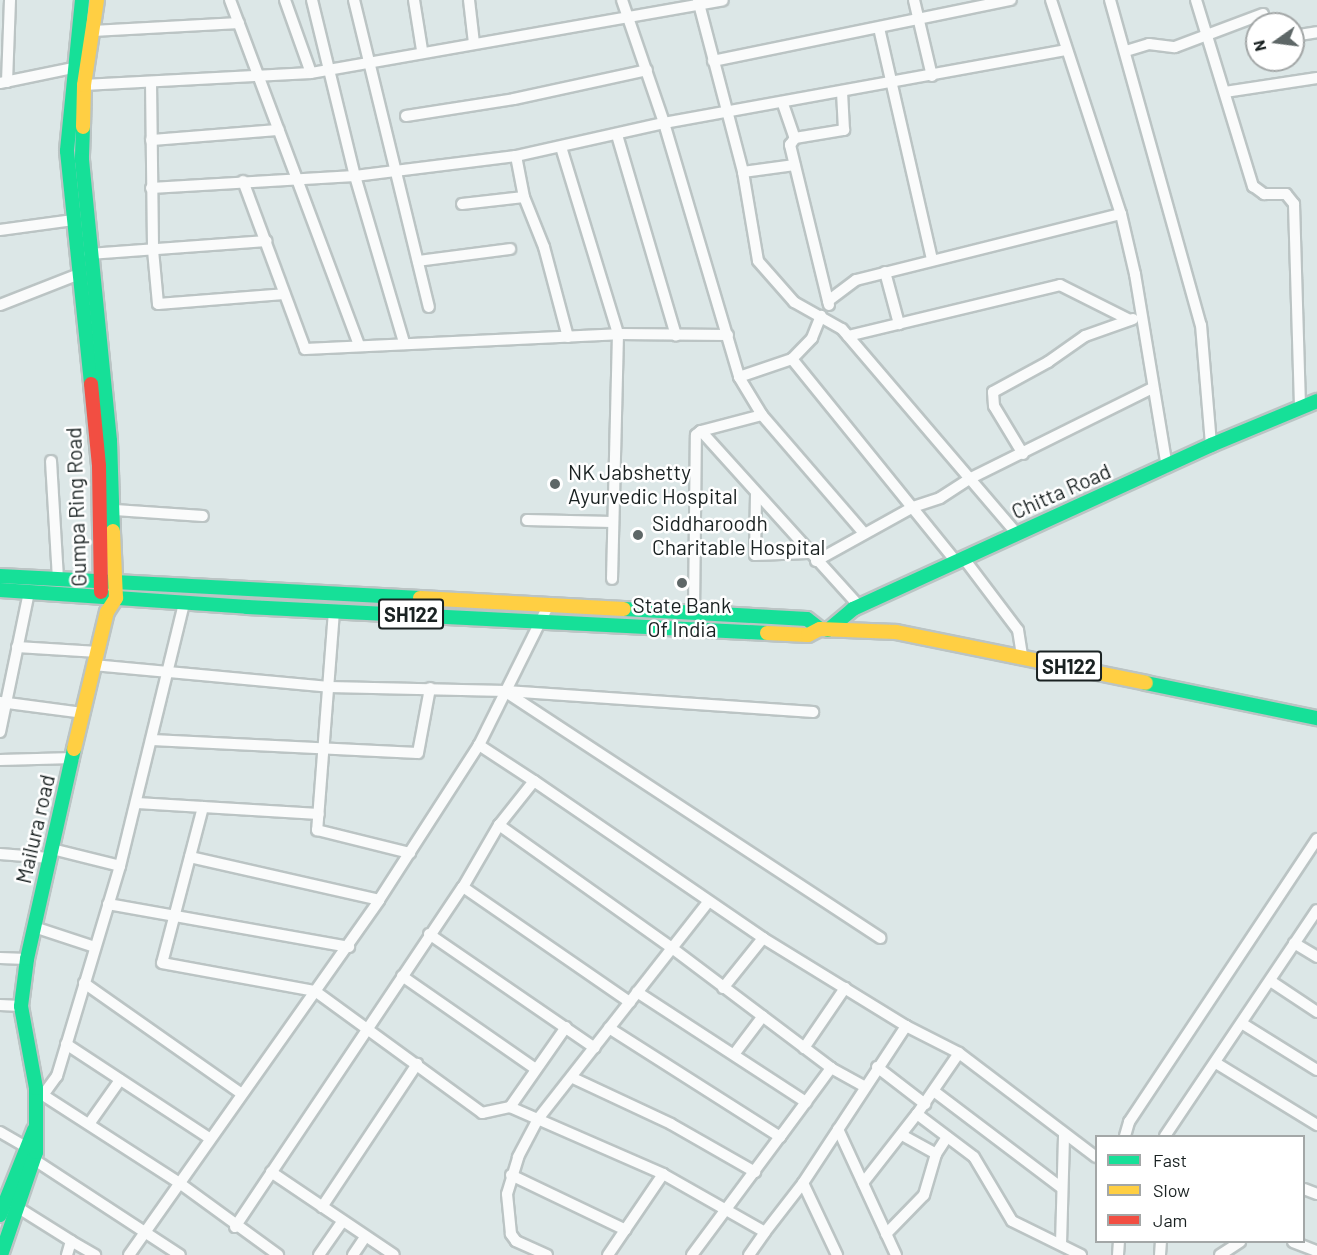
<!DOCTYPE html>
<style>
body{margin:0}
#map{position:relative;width:1317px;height:1255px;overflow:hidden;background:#dce7e7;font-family:Barlow,sans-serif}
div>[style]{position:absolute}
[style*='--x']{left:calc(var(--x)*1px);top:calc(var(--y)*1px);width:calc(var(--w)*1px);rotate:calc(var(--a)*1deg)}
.roads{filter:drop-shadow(2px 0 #bbc4c4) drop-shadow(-2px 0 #bbc4c4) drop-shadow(0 2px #bbc4c4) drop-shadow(0 -2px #bbc4c4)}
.street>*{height:10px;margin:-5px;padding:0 5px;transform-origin:5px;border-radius:5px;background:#fafbfb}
.fast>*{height:14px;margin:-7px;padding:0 7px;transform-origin:7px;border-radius:7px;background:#16e098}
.slow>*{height:14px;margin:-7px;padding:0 7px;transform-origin:7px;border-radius:7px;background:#ffcf43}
.jam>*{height:14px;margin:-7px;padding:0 7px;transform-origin:7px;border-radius:7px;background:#f24e42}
.dots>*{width:16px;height:16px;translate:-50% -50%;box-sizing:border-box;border:3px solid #fff;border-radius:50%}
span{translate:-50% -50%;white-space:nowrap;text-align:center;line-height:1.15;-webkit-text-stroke:5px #fff;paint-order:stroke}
.shield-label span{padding:2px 4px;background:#fff;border:2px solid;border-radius:4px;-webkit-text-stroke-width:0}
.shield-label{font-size:20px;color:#1a2222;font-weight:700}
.poi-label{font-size:21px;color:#1a2222}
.left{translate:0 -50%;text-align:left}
.street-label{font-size:21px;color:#1a2222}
.legend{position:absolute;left:1095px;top:1135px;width:210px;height:108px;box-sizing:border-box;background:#fff;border:2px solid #a3a7a7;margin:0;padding:8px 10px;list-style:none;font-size:18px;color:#1a2222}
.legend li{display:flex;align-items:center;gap:12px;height:30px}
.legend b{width:30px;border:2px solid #a3a7a7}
.north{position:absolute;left:1245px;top:12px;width:60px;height:60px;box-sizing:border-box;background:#fff;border:2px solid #a3a7a7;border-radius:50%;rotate:256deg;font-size:16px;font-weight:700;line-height:24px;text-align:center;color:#1a2222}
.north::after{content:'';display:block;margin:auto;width:21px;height:27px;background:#5e6767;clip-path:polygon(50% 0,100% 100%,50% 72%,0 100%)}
</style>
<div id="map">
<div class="roads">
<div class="street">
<div style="--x:230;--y:0;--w:368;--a:69.5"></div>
<div style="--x:285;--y:0;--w:77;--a:70.4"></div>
<div style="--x:312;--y:0;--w:181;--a:76.3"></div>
<div style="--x:355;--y:176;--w:173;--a:73.6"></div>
<div style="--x:354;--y:0;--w:316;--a:76.3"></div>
<div style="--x:414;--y:0;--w:51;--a:80.9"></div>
<div style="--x:469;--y:0;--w:43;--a:83.4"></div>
<div style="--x:622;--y:0;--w:130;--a:71.1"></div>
<div style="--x:664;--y:123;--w:265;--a:73.5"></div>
<div style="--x:739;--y:377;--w:44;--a:58.8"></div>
<div style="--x:762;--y:415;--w:156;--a:49.2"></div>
<div style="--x:698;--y:0;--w:178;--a:75.3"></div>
<div style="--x:743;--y:172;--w:90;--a:80.4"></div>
<div style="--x:758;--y:261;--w:55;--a:48.7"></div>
<div style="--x:794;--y:302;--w:55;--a:29.4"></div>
<div style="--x:842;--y:329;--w:270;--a:49.5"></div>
<div style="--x:914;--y:0;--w:78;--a:76.7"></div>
<div style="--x:1051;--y:0;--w:225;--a:71.9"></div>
<div style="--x:1121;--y:214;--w:62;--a:76.9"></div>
<div style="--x:1135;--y:274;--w:196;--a:80.6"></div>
<div style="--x:1110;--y:0;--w:337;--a:74.4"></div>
<div style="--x:1201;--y:325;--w:120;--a:85.2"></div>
<div style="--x:1196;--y:0;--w:195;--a:73"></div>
<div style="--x:1253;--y:186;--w:14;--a:36"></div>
<div style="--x:1264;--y:194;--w:22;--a:0"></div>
<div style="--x:1286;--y:194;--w:13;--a:51"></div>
<div style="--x:1294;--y:204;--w:204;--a:88.3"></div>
<div style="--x:879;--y:28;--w:238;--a:77.1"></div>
<div style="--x:93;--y:31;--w:146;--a:-3.1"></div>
<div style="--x:1293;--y:36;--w:24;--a:-9"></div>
<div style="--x:1126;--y:51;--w:24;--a:-17"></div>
<div style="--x:1149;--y:44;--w:26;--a:7"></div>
<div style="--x:1175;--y:47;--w:94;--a:-20.6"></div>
<div style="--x:713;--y:61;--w:304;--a:-11.6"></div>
<div style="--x:7;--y:82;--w:82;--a:-87.9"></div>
<div style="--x:151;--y:82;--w:168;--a:89.3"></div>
<div style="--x:153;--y:250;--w:54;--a:84.7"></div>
<div style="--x:158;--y:304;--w:126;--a:-4.5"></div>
<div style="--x:0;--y:83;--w:75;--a:-11.6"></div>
<div style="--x:84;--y:85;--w:227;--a:-3"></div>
<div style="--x:311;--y:73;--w:418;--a:-10"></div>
<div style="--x:1225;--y:92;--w:93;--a:-8.7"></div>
<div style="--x:783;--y:104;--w:36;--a:71"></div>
<div style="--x:406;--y:116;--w:109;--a:-8.9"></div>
<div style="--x:514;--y:99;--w:136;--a:-12.3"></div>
<div style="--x:617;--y:135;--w:209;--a:73.6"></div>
<div style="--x:151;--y:140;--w:128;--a:-4.5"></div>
<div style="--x:561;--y:147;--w:195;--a:73"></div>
<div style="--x:618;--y:334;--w:245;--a:91.4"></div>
<div style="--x:516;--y:156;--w:42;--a:79"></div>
<div style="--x:524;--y:197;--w:54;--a:68.2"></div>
<div style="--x:544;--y:247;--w:93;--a:75.1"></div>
<div style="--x:743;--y:172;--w:52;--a:-7.7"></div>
<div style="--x:243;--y:181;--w:179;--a:69.7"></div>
<div style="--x:305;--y:349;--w:313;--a:-2.7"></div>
<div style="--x:618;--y:334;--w:110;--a:0.5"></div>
<div style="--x:151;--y:188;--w:204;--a:-3.4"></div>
<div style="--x:355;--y:176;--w:162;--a:-7.1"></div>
<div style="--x:516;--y:156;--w:152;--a:-12.6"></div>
<div style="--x:664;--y:123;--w:408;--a:-10.3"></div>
<div style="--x:462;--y:204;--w:62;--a:-6.4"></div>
<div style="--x:0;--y:230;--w:74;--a:-7.8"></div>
<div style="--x:89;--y:254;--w:178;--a:-4.2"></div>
<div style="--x:418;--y:261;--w:93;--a:-7.4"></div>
<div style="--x:885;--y:272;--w:54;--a:74.9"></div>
<div style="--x:828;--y:301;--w:35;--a:-37"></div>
<div style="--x:856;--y:280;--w:273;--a:-14"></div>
<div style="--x:0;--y:305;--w:85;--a:-21.4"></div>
<div style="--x:829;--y:305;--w:165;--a:-103.7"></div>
<div style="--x:790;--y:145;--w:9;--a:-54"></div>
<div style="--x:795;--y:138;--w:50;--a:-9.3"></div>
<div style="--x:844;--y:130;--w:37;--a:-93"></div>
<div style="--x:848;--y:336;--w:218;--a:-13.5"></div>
<div style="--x:1060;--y:285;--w:78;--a:26.6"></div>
<div style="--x:792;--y:359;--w:262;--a:51"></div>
<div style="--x:739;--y:377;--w:56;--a:-18.8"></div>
<div style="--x:792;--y:359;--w:29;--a:-46"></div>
<div style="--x:812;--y:338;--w:24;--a:-68"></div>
<div style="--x:701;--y:431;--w:236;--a:47.9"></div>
<div style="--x:1023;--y:454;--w:56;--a:-121.1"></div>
<div style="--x:994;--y:406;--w:14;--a:-94"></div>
<div style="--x:993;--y:392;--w:63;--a:-28.6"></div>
<div style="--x:1048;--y:362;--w:45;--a:-35.1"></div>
<div style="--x:1085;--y:336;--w:51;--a:-19.5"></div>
<div style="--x:51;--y:461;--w:119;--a:86.6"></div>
<div style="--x:756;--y:494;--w:61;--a:90.9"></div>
<div style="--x:755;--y:555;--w:53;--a:-2.2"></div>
<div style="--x:115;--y:510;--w:88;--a:3.9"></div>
<div style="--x:527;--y:520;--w:85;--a:1.3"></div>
<div style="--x:965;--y:560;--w:88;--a:52.9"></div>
<div style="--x:1018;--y:630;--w:26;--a:81"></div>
<div style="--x:816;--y:561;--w:111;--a:-29.1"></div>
<div style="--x:913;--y:507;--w:28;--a:-18"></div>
<div style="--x:940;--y:498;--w:37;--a:-33"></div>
<div style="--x:971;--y:478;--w:202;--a:-26.4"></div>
<div style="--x:334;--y:611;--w:220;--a:94.4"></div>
<div style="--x:317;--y:830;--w:96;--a:13.9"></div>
<div style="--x:694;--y:614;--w:179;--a:-89.4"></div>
<div style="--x:696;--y:435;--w:6;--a:-39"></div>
<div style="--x:701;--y:431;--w:63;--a:-14.7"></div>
<div style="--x:17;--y:647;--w:81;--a:3.5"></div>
<div style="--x:93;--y:665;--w:237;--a:5.3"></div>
<div style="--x:329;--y:687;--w:177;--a:1.3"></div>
<div style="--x:506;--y:691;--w:308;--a:3.9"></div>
<div style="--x:506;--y:692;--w:448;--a:33.3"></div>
<div style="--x:0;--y:702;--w:85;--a:7.5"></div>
<div style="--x:0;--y:732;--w:143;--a:-78.3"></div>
<div style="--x:152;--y:740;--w:266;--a:2.8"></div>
<div style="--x:418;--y:753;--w:66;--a:-79.5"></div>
<div style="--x:0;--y:760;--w:74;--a:-1.5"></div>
<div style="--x:534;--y:781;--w:278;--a:34.4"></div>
<div style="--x:763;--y:938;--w:168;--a:31.6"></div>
<div style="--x:906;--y:1026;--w:59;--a:27"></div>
<div style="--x:959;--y:1053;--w:172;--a:37.2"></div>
<div style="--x:137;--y:803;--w:182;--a:3.5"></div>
<div style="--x:203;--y:807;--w:161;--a:104.7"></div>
<div style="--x:162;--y:963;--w:156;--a:10.4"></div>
<div style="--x:315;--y:991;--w:207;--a:36.1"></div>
<div style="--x:482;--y:1113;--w:29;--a:-12"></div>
<div style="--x:499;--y:825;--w:212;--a:35.4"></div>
<div style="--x:672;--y:948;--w:199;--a:37"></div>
<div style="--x:831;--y:1068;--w:37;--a:29"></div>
<div style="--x:52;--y:849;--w:70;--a:14"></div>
<div style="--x:0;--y:854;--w:50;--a:4.6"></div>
<div style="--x:190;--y:857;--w:194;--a:12.8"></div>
<div style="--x:463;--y:887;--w:203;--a:34.6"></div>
<div style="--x:108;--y:904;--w:245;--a:10.1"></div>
<div style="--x:34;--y:927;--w:64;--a:18.2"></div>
<div style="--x:429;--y:934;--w:201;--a:34.5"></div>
<div style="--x:1294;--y:943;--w:27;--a:31"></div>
<div style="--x:0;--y:958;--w:27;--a:2"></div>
<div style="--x:402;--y:976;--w:163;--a:34.8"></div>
<div style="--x:1272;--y:982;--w:54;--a:33.7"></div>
<div style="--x:84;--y:983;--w:193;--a:35.1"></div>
<div style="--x:723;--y:988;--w:64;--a:-51.3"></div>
<div style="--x:637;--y:992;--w:202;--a:33.1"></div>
<div style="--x:0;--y:1005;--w:21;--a:3"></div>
<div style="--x:1243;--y:1024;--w:87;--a:31.9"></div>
<div style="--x:566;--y:1027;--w:98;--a:125"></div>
<div style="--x:510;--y:1107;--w:167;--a:23.6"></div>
<div style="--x:663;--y:1174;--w:117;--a:29.6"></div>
<div style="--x:765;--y:1232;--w:62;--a:-52.2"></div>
<div style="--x:803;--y:1183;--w:188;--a:-56.7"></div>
<div style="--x:609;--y:1028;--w:203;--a:32.5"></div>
<div style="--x:780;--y:1137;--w:86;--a:-53.5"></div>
<div style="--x:66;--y:1044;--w:171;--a:33.3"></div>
<div style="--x:804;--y:1048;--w:73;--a:-55.7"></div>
<div style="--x:735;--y:1053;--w:46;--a:-52.9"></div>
<div style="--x:959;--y:1053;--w:74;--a:124.5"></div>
<div style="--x:917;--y:1114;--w:71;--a:37"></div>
<div style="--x:974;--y:1157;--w:74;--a:59.3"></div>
<div style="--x:1012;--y:1221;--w:77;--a:26.2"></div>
<div style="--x:1216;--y:1063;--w:119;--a:31.5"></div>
<div style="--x:877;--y:1067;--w:61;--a:37.6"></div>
<div style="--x:573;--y:1078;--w:108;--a:25.1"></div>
<div style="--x:671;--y:1124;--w:97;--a:29.7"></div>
<div style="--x:935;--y:1092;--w:159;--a:37.1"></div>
<div style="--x:37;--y:1093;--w:6;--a:18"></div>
<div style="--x:43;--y:1095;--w:24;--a:-54"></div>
<div style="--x:57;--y:1076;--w:219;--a:-73.3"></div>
<div style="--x:120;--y:866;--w:271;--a:-76.3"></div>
<div style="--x:43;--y:1095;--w:161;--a:32.8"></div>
<div style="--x:178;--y:1182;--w:124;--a:36.1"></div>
<div style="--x:89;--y:1124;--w:54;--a:-54.8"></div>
<div style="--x:838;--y:1129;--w:139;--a:65.3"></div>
<div style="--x:0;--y:1132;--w:28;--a:30"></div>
<div style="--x:902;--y:1135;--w:39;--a:29"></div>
<div style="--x:1125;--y:1136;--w:15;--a:-74"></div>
<div style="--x:1129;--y:1122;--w:340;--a:-56.4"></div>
<div style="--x:1165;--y:1136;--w:272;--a:-56.1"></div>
<div style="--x:30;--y:1157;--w:179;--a:33.2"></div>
<div style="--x:271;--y:1172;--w:148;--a:34"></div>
<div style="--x:511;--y:1175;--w:127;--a:25.6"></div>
<div style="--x:803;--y:1183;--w:80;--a:64.7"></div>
<div style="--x:863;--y:1183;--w:88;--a:-52"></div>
<div style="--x:1304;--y:1189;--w:14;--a:21"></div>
<div style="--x:17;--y:1207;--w:64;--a:32.2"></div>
<div style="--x:71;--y:1241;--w:15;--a:106"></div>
<div style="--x:322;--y:1207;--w:172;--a:-56.4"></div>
<div style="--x:235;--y:1227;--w:409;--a:-56.2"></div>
<div style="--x:463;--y:887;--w:72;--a:-59.9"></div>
<div style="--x:499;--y:825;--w:56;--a:-51.5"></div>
<div style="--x:534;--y:781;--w:66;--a:-146.8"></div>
<div style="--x:886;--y:1234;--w:54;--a:-45.7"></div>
<div style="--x:924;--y:1195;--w:43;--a:-73.7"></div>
<div style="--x:936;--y:1154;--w:20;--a:-57"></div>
<div style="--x:71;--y:1241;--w:28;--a:30"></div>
<div style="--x:1293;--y:1242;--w:26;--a:21"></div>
<div style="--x:1061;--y:1244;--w:110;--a:-88.4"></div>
<div style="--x:129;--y:1255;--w:434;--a:-54.8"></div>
<div style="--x:379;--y:900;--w:184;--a:-57.2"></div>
<div style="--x:479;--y:745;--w:155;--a:-63.6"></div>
<div style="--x:319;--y:1255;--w:40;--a:-55.1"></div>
<div style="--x:353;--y:1255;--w:22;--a:-56"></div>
<div style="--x:547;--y:1255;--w:34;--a:-156"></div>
<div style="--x:516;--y:1241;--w:9;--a:-126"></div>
<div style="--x:511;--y:1234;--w:40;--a:-95.7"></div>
<div style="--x:507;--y:1194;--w:39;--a:-73"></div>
<div style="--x:518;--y:1157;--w:43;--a:-62.2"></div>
<div style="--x:538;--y:1119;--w:276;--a:-51.9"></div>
<div style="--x:608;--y:1255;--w:98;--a:-55.8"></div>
<div style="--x:692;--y:1255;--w:151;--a:-53.4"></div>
<div style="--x:749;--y:1255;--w:28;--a:-55"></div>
<div style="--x:1118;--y:1255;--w:13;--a:-86"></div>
<div style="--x:1160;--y:1255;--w:13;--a:-86"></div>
<div style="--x:1220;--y:1255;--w:24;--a:-33"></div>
</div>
<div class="fast">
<div style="--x:82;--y:0;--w:152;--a:95.7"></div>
<div style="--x:67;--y:151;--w:234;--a:84.1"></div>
<div style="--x:83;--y:127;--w:33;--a:92"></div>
<div style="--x:82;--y:160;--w:282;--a:84.3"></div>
<div style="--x:110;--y:441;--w:90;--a:88.1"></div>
<div style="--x:0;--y:576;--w:421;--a:3"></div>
<div style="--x:0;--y:590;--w:248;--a:3.9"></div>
<div style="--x:247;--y:607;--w:521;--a:2.86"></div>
<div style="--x:624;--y:609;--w:183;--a:3.1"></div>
<div style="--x:807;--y:619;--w:16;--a:38"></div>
<div style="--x:828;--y:630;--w:33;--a:-40"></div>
<div style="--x:853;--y:609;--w:394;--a:-24.6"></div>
<div style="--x:1211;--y:445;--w:115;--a:-22.5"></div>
<div style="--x:1146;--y:683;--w:175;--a:11.6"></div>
<div style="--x:0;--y:1215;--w:92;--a:-68.2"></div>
<div style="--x:1;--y:1255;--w:109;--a:-71.2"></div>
<div style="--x:36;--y:1152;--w:64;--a:-90"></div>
<div style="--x:36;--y:1088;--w:83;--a:-100.4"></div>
<div style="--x:21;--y:1006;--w:47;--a:-82.7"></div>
<div style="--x:27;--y:959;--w:215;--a:-77.4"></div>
</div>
<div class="slow">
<div style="--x:83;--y:127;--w:42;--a:-88.6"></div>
<div style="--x:84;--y:85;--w:86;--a:-81.3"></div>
<div style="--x:420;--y:598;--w:204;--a:3.1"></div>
<div style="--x:767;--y:633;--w:41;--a:2.8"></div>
<div style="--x:808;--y:635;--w:13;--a:-27"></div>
<div style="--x:820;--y:629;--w:76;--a:2.3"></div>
<div style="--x:896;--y:632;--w:255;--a:11.5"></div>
<div style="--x:74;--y:749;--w:141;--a:-76.5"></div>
<div style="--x:107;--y:612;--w:17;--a:-57"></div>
<div style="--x:116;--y:598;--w:67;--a:-92.6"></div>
</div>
<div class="jam">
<div style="--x:91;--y:384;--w:82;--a:84.4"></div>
<div style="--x:99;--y:466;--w:126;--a:89.1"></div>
</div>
</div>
<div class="dots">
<div style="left:555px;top:484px;background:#5e6767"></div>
<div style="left:638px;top:535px;background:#5e6767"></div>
<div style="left:682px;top:583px;background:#5e6767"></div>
</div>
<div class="shield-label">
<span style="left:411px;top:614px">SH122</span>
<span style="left:1069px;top:666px">SH122</span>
</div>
<div class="poi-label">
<span class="left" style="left:568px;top:484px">NK Jabshetty<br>Ayurvedic Hospital</span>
<span class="left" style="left:652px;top:535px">Siddharoodh<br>Charitable Hospital</span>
<span style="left:682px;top:617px">State Bank<br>Of India</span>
</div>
<div class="street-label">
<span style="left:1061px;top:491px;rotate:-24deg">Chitta Road</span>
<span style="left:76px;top:507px;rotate:-92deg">Gumpa Ring Road</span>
<span style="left:35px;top:829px;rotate:-77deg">Mailura road</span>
</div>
<ul class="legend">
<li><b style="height:8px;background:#16e098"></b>Fast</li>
<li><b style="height:8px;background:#ffcf43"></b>Slow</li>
<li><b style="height:8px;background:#f24e42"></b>Jam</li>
</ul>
<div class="north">N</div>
</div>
